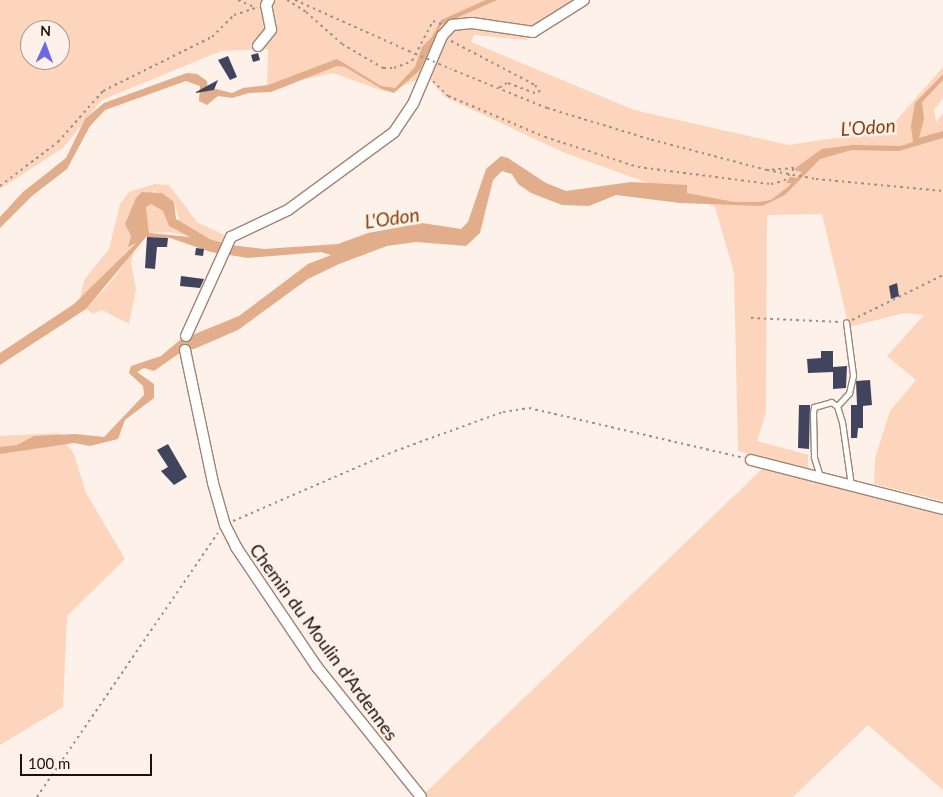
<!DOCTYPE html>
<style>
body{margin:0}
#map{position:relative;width:943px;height:797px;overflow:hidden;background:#fef1e9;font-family:Lato,sans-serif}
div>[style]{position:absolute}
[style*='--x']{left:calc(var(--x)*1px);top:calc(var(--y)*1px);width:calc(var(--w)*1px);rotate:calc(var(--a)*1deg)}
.green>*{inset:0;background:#fcd5bc}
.water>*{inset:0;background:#e1ad8b}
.building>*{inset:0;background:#41445d}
.path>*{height:2px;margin-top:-1px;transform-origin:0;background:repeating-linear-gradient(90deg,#9b9088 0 2.5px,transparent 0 6.5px)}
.roads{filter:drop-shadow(1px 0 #a08472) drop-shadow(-1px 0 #a08472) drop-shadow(0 1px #a08472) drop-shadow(0 -1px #a08472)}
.lane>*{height:5px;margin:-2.5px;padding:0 2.5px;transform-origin:2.5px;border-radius:2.5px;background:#fff}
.street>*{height:10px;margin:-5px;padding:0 5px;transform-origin:5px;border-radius:5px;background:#fff}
.path-bridge>*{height:2px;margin-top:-1px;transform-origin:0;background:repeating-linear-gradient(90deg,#9b9088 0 2.5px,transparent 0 6.5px)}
span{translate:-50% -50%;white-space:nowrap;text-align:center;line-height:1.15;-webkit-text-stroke:5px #fef1e9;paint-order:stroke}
.street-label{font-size:18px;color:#1c120b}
.water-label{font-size:19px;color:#82430c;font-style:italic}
.north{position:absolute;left:20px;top:20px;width:50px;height:50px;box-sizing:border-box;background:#fef1e9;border:1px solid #a49890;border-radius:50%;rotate:2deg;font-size:14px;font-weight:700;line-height:20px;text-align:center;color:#1c120b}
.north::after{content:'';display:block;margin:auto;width:18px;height:22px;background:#696ae4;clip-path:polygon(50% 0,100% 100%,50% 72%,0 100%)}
.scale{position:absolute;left:20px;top:754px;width:132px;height:22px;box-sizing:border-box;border:2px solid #1c120b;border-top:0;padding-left:6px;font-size:15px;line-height:18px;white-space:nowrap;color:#1c120b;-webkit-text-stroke:4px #fef1e9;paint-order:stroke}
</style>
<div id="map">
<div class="green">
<div style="clip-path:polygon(evenodd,0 0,584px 0,533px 32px,526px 40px,474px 35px,471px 42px,634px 110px,788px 145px,888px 130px,943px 67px,943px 98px,934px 110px,936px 122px,943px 113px,943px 501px,874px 484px,875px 458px,890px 411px,916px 380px,887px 356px,924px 315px,904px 313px,849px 327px,822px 214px,767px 215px,766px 412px,757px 441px,808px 455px,808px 470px,738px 451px,734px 273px,715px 207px,565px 153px,445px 97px,427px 76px,386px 92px,333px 73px,267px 87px,268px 49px,221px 51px,102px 100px,63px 148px,0 189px,0 0,30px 30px,60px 30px,60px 60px,30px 60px,30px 30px)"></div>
<div style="clip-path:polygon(155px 184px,169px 185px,197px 222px,226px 236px,221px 242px,211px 239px,179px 221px,175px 203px,154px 190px,128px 232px,131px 234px,129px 245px,136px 242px,80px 299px,84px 280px,109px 249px,120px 204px,129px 192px)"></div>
<div style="clip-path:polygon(151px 204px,163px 211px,171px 227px,191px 237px,169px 232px,149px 233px,146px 207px)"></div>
<div style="clip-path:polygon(134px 250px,131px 263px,136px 289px,129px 324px,102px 310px,93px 314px,86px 309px,112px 281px)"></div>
<div style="clip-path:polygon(59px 433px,74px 454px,86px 493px,125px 559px,67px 616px,63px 707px,0 745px,0 436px)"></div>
<div style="clip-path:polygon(763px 468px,943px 511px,943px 790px,868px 725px,793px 797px,426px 797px,424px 794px)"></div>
</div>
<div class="water">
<div style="clip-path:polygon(486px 0,497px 0,441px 25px,420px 70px,394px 93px,382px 89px,345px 67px,337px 66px,271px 92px,249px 93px,232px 98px,218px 96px,207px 105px,199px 101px,200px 86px,186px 81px,105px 110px,90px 126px,67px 169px,32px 196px,0 228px,0 217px,23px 192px,66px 158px,85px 119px,104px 103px,187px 73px,197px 74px,207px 81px,208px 91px,216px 89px,232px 93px,243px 88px,268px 85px,337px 59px,381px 86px,395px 88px,415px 67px,422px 47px,432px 37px,441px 20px)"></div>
<div style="clip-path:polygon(evenodd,943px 74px,943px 80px,922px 102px,924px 119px,919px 138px,943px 131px,943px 138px,899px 151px,852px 150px,820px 159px,785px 195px,762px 206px,680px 203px,616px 195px,589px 206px,562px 205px,531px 193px,518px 184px,512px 174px,502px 171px,493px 180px,480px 233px,466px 246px,416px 242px,387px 246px,339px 264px,308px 279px,238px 330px,194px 349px,184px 350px,154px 371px,144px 368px,137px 372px,154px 384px,154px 398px,125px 420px,118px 439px,90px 446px,74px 443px,0 454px,0 447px,17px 445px,34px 436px,75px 434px,104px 437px,144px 395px,143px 386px,129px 373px,131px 366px,161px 356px,180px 340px,239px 316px,308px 264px,331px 255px,321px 252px,248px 258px,211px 252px,170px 238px,146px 237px,86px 309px,0 365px,0 353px,74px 304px,136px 243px,128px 247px,131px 236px,125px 224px,136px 198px,142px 192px,162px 193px,174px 202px,176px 219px,210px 239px,230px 245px,264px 249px,338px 244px,368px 233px,422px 223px,461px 229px,468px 222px,486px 169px,501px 156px,508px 158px,546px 183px,566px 191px,631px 182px,687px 185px,687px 193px,734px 202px,759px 202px,771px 200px,789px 186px,791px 183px,786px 183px,790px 177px,797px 178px,802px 172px,794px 170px,797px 167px,822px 149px,852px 145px,901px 146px,913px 142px,911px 126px,915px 103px,943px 74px,151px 204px,163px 211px,169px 226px,190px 237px,149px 233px,146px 207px,151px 204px)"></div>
</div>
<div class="building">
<div style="clip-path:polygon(258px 53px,260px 60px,253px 62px,251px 55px)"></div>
<div style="clip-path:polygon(228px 56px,237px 77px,230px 80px,218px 60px)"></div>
<div style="clip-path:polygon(218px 80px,214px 90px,196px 93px,196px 92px)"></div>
<div style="clip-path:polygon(147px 237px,168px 238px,167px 247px,157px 247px,155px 269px,145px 268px)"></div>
<div style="clip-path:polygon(196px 248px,204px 249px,203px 256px,195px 255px)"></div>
<div style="clip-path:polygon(181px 276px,204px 279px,200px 288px,180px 286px)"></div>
<div style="clip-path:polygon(897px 283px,899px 296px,891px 299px,889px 286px)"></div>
<div style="clip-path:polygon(821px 351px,833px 351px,833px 367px,847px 366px,846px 388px,833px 389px,833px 372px,808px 373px,807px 359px,821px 358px)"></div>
<div style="clip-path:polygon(870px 380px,872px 405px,863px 406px,863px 428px,858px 428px,857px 438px,851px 438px,851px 405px,857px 405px,856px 381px)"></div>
<div style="clip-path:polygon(799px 405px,810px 405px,809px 449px,798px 448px)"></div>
<div style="clip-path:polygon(168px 444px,187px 477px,174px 485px,161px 471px,168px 467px,157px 450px)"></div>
</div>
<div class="path">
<div style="--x:238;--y:0;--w:20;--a:24"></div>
<div style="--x:287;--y:0;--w:22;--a:32"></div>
<div style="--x:306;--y:12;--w:48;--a:41.6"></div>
<div style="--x:342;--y:44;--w:48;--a:30.3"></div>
<div style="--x:383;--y:68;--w:11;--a:0"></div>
<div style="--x:394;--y:68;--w:19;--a:-21"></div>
<div style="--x:412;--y:61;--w:45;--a:-62.3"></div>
<div style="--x:433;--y:21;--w:9;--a:21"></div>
<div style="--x:295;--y:0;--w:125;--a:24.1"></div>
<div style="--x:451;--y:41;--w:95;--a:27.6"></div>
<div style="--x:535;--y:85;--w:8;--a:50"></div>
<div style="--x:540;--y:91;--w:5;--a:158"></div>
<div style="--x:535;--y:93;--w:30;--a:-160"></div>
<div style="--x:507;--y:83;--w:12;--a:149"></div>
<div style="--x:433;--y:81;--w:21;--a:45"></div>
<div style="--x:448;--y:96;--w:105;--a:22.9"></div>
<div style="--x:545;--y:137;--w:98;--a:17.9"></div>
<div style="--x:638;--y:167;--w:134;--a:7.3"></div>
<div style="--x:771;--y:184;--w:13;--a:-13"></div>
<div style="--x:784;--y:181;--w:16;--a:-52"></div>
<div style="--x:794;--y:168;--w:27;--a:176"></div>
<div style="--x:767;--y:170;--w:122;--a:-165.3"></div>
<div style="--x:649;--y:139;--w:107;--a:-163.1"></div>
<div style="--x:547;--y:108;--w:104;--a:-157.9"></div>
<div style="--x:816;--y:179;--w:128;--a:5.4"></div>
<div style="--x:0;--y:186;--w:73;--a:-37.2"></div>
<div style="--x:58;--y:142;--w:68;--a:-48.6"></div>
<div style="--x:103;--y:91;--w:122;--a:-26.4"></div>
<div style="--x:212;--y:37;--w:31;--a:-45"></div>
<div style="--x:234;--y:15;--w:25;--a:-18"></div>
<div style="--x:751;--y:318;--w:90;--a:2.5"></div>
<div style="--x:852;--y:320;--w:102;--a:-26.3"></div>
<div style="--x:233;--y:521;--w:176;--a:-23.4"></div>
<div style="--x:395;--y:451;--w:115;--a:-19.9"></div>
<div style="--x:503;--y:412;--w:26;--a:-9"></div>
<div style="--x:529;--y:408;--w:221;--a:13.1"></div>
<div style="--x:37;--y:797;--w:320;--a:-55.6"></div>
</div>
<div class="roads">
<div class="lane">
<div style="--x:837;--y:406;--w:18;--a:-47"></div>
<div style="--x:849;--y:393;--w:18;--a:-77"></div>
<div style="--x:853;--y:375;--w:53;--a:-97.5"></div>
<div style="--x:820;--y:476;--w:20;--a:-108"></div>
<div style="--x:814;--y:457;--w:44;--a:-91.3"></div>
<div style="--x:813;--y:413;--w:6;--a:-81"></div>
<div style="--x:814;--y:407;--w:18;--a:-16"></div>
<div style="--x:831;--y:402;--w:7;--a:34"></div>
<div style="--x:837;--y:406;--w:17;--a:73"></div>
<div style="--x:842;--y:422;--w:64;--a:81.9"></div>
</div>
<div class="street">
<div style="--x:258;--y:46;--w:21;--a:-51"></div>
<div style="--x:271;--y:30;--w:25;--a:-101"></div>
<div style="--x:266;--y:5;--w:6;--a:-59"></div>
<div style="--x:186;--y:336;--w:109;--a:-65.6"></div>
<div style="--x:231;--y:237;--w:63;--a:-25.3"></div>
<div style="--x:288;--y:210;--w:132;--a:-36.3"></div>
<div style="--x:394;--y:132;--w:34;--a:-56"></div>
<div style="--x:413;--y:104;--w:74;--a:-66.9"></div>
<div style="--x:442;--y:36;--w:15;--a:-48"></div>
<div style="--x:452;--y:25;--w:20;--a:-6"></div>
<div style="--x:472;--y:23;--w:62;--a:8.4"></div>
<div style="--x:533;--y:32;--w:60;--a:-32.1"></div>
<div style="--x:185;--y:350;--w:136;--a:78.1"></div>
<div style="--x:213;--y:483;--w:44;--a:74.1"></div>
<div style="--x:225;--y:525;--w:25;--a:63"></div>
<div style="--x:236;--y:547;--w:145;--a:56"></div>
<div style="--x:317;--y:667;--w:166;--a:51.3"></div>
<div style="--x:751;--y:460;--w:198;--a:14.3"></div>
</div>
</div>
<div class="path-bridge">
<div style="--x:409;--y:51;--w:46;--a:23.2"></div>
<div style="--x:767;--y:170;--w:50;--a:10.4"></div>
</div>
<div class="street-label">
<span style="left:324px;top:642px;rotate:54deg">Chemin du Moulin d'Ardennes</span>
</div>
<div class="water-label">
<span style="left:868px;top:127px;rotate:-4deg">L'Odon</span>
<span style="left:392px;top:218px;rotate:-8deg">L'Odon</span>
</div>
<div class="north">N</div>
<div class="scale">100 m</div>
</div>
